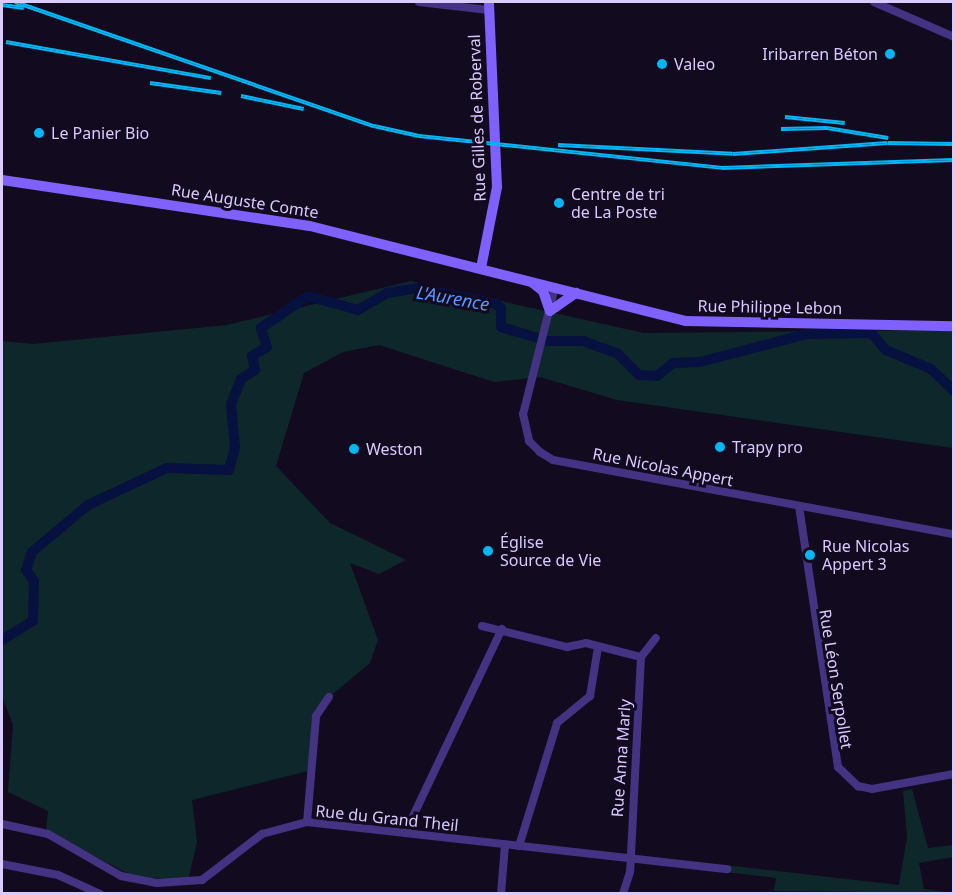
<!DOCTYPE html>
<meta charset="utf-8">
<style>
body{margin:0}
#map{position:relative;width:955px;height:895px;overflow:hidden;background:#120b20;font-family:"Noto Sans",sans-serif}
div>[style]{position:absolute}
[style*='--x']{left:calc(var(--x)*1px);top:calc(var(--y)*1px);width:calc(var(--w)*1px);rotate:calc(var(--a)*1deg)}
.green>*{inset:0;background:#0e272a}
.stream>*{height:1.5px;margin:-0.75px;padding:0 0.75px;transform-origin:0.75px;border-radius:0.75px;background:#06113f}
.river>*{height:10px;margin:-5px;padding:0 5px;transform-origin:5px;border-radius:5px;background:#06113f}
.street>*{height:8px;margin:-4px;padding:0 4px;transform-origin:4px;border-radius:4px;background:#433382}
.secondary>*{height:10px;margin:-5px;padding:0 5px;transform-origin:5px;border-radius:5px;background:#7f61ff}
.rail>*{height:4px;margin-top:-2px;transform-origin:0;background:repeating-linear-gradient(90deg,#120b20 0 4.5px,#00b6f5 0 9px);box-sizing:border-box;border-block:2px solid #00b6f5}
.dots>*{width:16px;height:16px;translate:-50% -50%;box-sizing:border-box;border:3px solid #120b20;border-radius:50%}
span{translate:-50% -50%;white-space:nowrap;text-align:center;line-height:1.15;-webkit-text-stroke:6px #120b20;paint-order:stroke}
.poi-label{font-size:16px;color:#d9caff}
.right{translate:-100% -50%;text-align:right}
.left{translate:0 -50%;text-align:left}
.street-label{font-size:16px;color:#d9caff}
.water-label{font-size:18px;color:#5897ff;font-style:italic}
.frame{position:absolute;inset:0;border:3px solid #d9caff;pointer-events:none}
</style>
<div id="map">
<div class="green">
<div style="clip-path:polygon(411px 281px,644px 333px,953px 330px,953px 448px,617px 400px,540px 377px,494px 382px,379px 345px,343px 352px,304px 373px,276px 466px,330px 523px,406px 560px,379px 574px,350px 563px,378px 640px,370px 663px,315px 709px,308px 771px,192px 800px,197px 842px,188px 881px,133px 876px,46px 831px,48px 811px,8px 792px,13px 725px,2px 696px,2px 341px,33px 344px,227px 325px)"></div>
<div style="clip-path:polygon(912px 789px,928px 848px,953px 845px,953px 857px,919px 863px,924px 889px,953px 893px,774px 891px,776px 878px,725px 872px,725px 865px,899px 885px,907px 837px,903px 791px)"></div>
</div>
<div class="stream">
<div style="--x:951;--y:390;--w:5;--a:-53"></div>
</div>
<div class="river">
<div style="--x:2;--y:640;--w:36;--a:-32"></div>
<div style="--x:33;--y:621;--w:40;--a:-88.6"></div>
<div style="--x:34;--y:581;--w:14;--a:-126"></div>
<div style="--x:26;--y:570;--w:19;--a:-72"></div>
<div style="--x:32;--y:552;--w:73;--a:-40"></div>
<div style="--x:88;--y:505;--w:87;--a:-25.1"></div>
<div style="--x:167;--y:468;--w:62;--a:1.8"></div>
<div style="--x:229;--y:470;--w:24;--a:-75"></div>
<div style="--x:235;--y:447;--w:43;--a:-95.3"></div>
<div style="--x:231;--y:404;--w:27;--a:-68"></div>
<div style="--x:241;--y:379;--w:17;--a:-33"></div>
<div style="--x:255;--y:370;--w:14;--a:-102"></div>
<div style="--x:252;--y:356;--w:17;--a:-31"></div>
<div style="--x:267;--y:347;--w:20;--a:-108"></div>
<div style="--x:261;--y:328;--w:57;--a:-34.2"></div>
<div style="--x:308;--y:296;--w:52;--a:15.6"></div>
<div style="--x:358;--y:310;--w:34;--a:-30"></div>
<div style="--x:387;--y:293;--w:30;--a:-9"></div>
<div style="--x:417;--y:288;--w:78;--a:11"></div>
<div style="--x:494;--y:303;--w:9;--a:36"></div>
<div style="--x:501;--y:308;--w:19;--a:90"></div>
<div style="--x:501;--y:327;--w:49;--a:16.6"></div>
<div style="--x:548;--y:341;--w:35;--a:0"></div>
<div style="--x:583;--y:341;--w:37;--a:20"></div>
<div style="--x:618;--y:354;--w:30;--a:45"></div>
<div style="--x:639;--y:375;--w:18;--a:3"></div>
<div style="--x:657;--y:376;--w:21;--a:-39"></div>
<div style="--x:673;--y:363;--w:27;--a:-2"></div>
<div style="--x:700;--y:362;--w:111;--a:-14.7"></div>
<div style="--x:807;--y:334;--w:64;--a:-0.9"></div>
<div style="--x:871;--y:333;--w:23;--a:49"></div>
<div style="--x:886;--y:350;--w:49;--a:22.9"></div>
<div style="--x:931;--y:369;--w:32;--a:44"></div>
</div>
<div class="street">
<div style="--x:419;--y:2;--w:70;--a:6.5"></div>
<div style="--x:874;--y:2;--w:87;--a:23.6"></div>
<div style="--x:555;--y:287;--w:131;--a:104.1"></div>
<div style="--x:523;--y:414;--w:28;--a:77"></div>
<div style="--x:529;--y:441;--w:16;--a:45"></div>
<div style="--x:540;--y:452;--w:15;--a:32"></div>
<div style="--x:553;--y:460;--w:408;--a:10.5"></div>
<div style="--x:799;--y:506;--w:264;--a:81.5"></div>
<div style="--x:838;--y:767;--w:28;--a:44"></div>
<div style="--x:858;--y:786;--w:14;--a:12"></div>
<div style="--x:872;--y:789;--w:83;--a:-10.4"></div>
<div style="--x:482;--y:626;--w:88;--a:13.9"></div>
<div style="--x:567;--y:647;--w:19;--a:-12"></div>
<div style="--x:586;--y:643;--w:57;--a:14.3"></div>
<div style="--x:641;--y:657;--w:215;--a:92.9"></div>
<div style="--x:630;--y:872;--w:23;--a:108"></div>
<div style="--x:641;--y:657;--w:24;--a:-52"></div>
<div style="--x:307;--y:822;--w:106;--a:-85.1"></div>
<div style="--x:316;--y:716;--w:23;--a:-56"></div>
<div style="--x:2;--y:824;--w:47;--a:12.3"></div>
<div style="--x:48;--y:834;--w:84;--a:29.9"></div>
<div style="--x:121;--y:876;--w:37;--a:11"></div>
<div style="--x:157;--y:883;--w:45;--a:-3.8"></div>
<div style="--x:202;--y:880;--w:76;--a:-37.5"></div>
<div style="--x:262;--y:834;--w:47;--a:-14.9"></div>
<div style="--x:307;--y:822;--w:423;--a:6.4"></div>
<div style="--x:405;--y:833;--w:226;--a:-64.6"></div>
<div style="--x:519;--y:846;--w:129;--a:-72.8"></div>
<div style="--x:557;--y:723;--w:43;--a:-39.3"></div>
<div style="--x:590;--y:696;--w:50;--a:-80.7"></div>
<div style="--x:2;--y:864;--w:57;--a:11.1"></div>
<div style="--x:58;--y:875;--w:46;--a:24.3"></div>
<div style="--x:501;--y:894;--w:50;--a:-85.4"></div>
</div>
<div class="secondary">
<div style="--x:2;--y:180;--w:311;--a:8.5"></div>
<div style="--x:310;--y:226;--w:388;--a:14.2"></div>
<div style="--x:686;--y:321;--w:268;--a:1.1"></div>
<div style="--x:481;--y:268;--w:83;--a:-78.8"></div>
<div style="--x:497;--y:187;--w:185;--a:-92.5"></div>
<div style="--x:533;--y:283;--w:13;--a:39"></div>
<div style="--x:543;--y:291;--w:21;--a:71"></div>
<div style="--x:550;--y:311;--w:32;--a:-35"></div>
</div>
<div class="rail">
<div style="--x:15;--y:2;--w:380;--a:19.1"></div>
<div style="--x:374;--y:126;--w:46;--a:12.5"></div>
<div style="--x:419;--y:136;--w:305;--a:6"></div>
<div style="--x:722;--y:168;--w:232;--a:-2"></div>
<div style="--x:2;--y:5;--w:22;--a:8"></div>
<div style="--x:6;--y:42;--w:208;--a:10"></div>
<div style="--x:150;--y:83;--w:72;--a:8"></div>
<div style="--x:241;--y:96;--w:64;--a:11.7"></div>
<div style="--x:785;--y:117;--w:60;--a:5.7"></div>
<div style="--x:781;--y:129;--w:46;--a:-1.2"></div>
<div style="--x:827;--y:128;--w:62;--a:9.3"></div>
<div style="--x:558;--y:145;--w:175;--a:2.9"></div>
<div style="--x:733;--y:154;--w:155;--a:-4.1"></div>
<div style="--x:888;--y:143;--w:66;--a:0.9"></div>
</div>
<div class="dots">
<div style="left:890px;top:54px;background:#00b6f5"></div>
<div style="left:662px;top:64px;background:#00b6f5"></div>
<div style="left:39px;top:133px;background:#00b6f5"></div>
<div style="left:559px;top:203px;background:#00b6f5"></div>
<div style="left:720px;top:447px;background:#00b6f5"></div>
<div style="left:354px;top:449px;background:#00b6f5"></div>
<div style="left:488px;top:551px;background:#00b6f5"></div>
<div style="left:810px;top:555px;background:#00b6f5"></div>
</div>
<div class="poi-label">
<span class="right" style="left:878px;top:54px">Iribarren Béton</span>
<span class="left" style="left:674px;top:64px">Valeo</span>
<span class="left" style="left:51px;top:133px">Le Panier Bio</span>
<span class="left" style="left:571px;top:203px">Centre de tri<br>de La Poste</span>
<span class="left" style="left:732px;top:447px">Trapy pro</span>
<span class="left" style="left:366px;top:449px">Weston</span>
<span class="left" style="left:500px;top:551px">Église<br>Source de Vie</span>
<span class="left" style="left:822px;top:555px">Rue Nicolas<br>Appert 3</span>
</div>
<div class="street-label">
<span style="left:477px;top:118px;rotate:-92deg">Rue Gilles de Roberval</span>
<span style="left:245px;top:201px;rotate:9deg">Rue Auguste Comte</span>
<span style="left:770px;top:307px;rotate:1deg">Rue Philippe Lebon</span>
<span style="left:663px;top:467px;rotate:11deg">Rue Nicolas Appert</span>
<span style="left:836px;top:679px;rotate:81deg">Rue Léon Serpollet</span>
<span style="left:621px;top:758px;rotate:-86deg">Rue Anna Marly</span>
<span style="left:387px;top:818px;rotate:6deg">Rue du Grand Theil</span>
</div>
<div class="water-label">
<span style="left:453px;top:298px;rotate:10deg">L'Aurence</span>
</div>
<div class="frame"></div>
</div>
